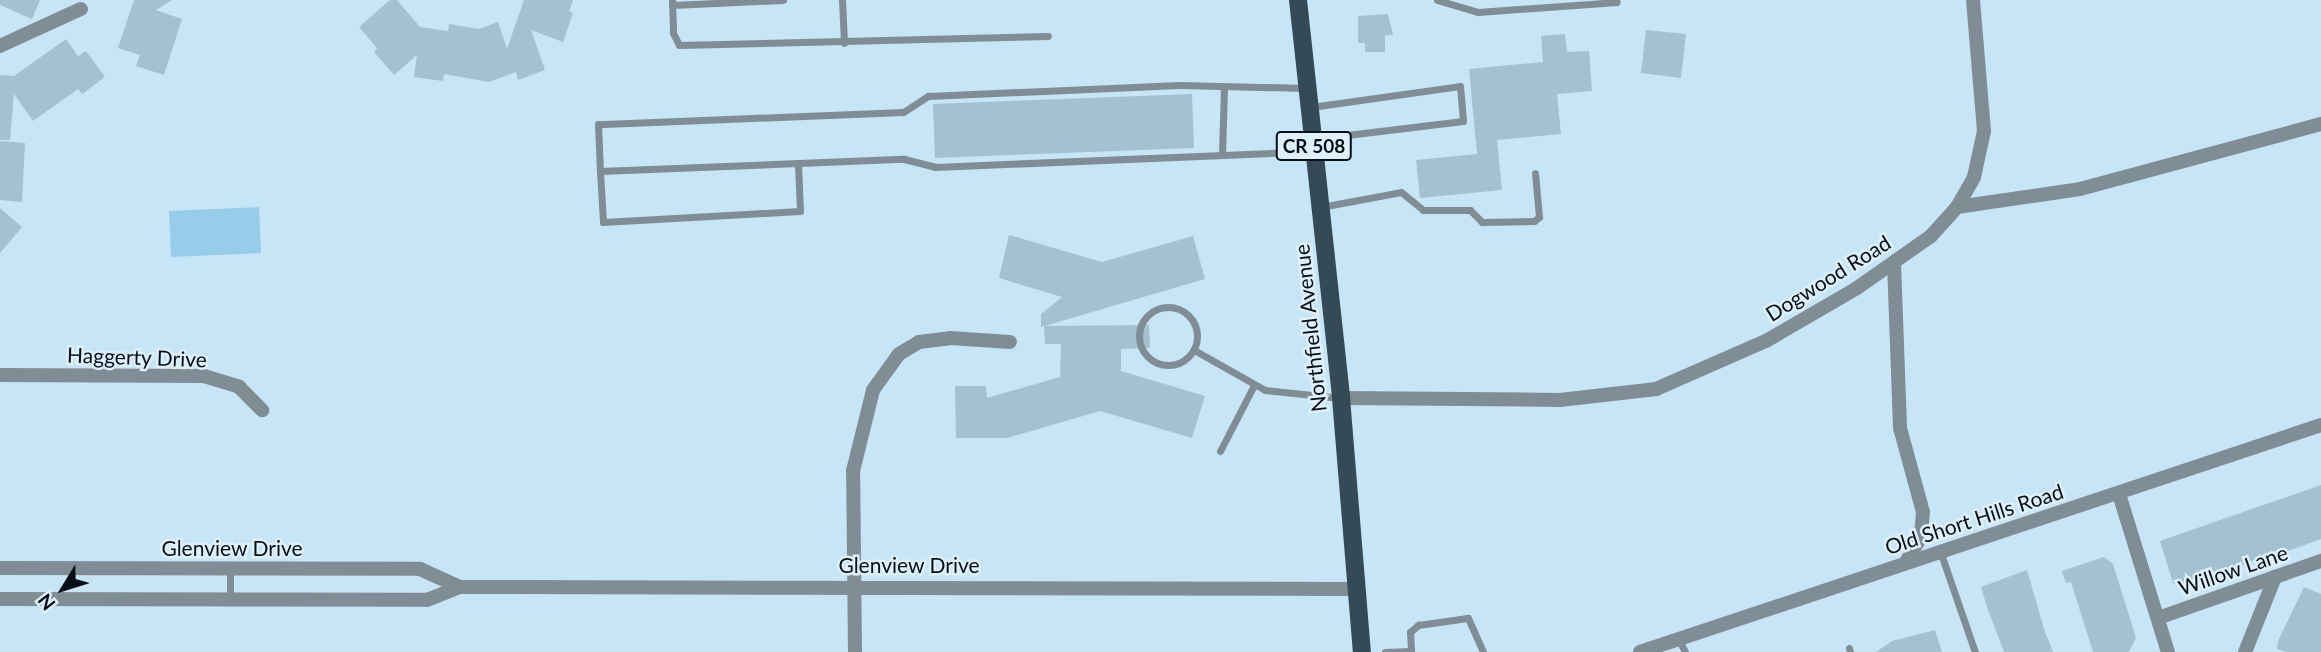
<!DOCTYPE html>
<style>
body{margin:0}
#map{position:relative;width:2321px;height:652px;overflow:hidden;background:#c6e5f6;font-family:Lato,sans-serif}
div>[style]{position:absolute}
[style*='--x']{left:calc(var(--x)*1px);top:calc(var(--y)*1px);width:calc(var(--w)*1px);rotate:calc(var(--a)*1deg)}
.green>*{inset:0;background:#98cdea}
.building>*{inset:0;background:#a4c1d2}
.lane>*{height:7px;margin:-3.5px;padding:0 3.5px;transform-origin:3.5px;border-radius:3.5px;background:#808d94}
.lane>.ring{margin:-3.5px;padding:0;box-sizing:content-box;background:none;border:7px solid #808d94;border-radius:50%}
.street>*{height:14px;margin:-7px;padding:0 7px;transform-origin:7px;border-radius:7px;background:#808d94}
.primary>*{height:18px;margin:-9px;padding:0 9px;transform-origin:9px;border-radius:9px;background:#344a56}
span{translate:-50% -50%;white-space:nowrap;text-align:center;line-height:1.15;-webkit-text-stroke:5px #def0fb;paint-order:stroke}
.shield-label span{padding:2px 5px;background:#def0fb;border:2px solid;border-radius:5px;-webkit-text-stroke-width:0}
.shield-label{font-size:19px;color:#050f15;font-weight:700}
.street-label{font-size:21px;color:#050f15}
.north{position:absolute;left:28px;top:554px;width:70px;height:70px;-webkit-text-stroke:5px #def0fb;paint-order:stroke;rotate:232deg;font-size:19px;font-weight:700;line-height:28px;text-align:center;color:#050f15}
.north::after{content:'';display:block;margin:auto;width:24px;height:32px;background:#050f15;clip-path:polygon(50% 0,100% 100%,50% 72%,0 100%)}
</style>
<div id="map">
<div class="green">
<div style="clip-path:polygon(259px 207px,261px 253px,171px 257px,169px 211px)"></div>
</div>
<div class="building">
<div style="clip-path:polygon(0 0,40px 0,32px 19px,0 5px)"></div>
<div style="clip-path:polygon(134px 0,172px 0,156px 10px,182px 19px,164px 75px,136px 66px,140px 55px,118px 48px)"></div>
<div style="clip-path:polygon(390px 0,397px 0,420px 27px,448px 31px,449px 24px,479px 29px,498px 22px,507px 49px,524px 0,573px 0,569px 11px,573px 13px,563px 42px,531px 30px,545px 70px,518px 80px,516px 72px,489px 82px,444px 74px,443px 81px,414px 77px,417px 55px,394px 75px,374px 52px,377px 48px,359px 27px)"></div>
<div style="clip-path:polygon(1388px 14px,1393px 35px,1385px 35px,1385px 52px,1365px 52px,1365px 43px,1358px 43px,1358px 16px)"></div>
<div style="clip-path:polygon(1646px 30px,1686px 34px,1681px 78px,1641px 73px)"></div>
<div style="clip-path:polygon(1565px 34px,1567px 52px,1589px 51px,1592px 91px,1557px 94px,1561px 134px,1497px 140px,1502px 190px,1420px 198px,1416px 160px,1477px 154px,1469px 69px,1543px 62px,1541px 36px)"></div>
<div style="clip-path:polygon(66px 39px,78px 56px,86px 51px,105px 77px,82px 94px,78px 89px,33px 121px,14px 94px,10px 140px,0 140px,0 75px,14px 76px)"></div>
<div style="clip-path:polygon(1192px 94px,1194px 148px,935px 158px,933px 104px)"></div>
<div style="clip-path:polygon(0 141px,25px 143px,22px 202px,0 200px)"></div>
<div style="clip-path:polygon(0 208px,22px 227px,0 253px)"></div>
<div style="clip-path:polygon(1009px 235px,1102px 262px,1193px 236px,1205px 279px,1041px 327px,1041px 314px,1062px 297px,999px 278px)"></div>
<div style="clip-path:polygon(1149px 325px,1150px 348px,1121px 349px,1121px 371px,1205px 396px,1192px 438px,1100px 411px,1007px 438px,956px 438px,955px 386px,986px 386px,987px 398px,1060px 377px,1061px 344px,1045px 344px,1044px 326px)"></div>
<div style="clip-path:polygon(2321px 485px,2321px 539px,2285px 552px,2280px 549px,2213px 578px,2185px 586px,2173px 583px,2160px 541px)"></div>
<div style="clip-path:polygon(2104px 557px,2113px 564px,2136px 638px,2129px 652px,2093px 652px,2071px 582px,2066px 583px,2062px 571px)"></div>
<div style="clip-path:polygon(2027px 570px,2045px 632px,2053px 652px,2004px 652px,1987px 607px,1981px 587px)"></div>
<div style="clip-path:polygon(2304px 587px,2321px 594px,2321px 652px,2286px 652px,2277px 649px,2278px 641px)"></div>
<div style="clip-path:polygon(1935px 630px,1942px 652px,1876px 652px,1892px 641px)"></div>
</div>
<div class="lane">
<div style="--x:672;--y:0;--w:33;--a:88"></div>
<div style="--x:673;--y:33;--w:13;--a:63"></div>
<div style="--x:679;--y:45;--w:369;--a:-1.4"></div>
<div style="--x:842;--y:0;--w:43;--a:87.3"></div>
<div style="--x:1437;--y:0;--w:43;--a:16.3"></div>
<div style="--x:1478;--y:12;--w:139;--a:-4.1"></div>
<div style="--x:672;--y:5;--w:111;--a:-2.6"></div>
<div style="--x:1306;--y:88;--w:127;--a:-178.6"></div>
<div style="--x:1179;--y:85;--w:251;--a:177.5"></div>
<div style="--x:928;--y:96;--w:30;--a:147"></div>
<div style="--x:903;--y:112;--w:305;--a:177.7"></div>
<div style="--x:598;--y:124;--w:47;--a:87.6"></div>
<div style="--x:600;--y:171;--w:304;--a:-2.3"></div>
<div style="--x:904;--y:159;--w:32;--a:14"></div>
<div style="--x:935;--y:167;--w:378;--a:-2.4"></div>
<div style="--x:1311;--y:107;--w:150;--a:-8"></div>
<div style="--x:1460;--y:86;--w:35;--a:85"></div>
<div style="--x:1463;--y:121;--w:150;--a:173.1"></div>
<div style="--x:1222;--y:155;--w:66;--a:-88.3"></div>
<div style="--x:600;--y:171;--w:51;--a:86.6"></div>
<div style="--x:603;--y:222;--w:197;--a:-3.2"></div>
<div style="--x:800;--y:211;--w:48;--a:-92.4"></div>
<div style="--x:1321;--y:207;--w:81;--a:-10.6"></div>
<div style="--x:1401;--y:192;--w:28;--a:39"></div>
<div style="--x:1423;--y:210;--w:47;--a:0"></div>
<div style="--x:1470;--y:210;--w:17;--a:45"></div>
<div style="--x:1482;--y:222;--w:52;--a:-1.1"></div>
<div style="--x:1534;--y:221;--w:6;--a:-39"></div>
<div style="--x:1539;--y:217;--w:44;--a:-95.2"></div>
<div class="ring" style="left:1139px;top:307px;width:51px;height:51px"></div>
<div style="--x:1194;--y:350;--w:81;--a:29.4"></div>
<div style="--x:1265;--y:390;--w:76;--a:6"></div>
<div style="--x:1220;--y:451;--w:74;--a:-62.7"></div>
<div style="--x:1940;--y:551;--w:107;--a:70.9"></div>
<div style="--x:230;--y:569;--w:30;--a:90"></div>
<div style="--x:1679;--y:640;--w:13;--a:63"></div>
<div style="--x:1849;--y:648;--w:4;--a:76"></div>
<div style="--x:1411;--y:650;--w:18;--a:-93"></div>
<div style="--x:1410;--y:632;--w:11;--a:-41"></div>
<div style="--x:1418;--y:625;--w:50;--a:-8"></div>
<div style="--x:1468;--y:618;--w:37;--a:66"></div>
<div style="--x:1385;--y:652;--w:26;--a:-2"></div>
</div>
<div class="street">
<div style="--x:0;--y:46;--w:89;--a:-24.6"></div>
<div style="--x:1957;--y:207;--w:34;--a:-60"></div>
<div style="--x:1974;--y:177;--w:47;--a:-77.7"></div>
<div style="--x:1984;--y:131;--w:131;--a:-94.8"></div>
<div style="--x:1894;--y:263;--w:165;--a:87.9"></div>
<div style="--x:1900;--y:428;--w:87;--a:74.7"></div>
<div style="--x:1923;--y:512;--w:25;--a:95"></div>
<div style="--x:1921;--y:537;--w:29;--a:121"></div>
<div style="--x:0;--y:375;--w:204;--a:0.3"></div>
<div style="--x:204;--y:376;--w:37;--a:17"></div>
<div style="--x:239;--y:387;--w:33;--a:45"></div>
<div style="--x:1341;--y:398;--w:219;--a:0.5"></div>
<div style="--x:1560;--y:400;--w:97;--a:-6.5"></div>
<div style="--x:1656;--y:389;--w:120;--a:-23.6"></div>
<div style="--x:1766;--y:341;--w:105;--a:-30.2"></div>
<div style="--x:1857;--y:288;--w:90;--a:-35.1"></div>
<div style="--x:1931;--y:236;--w:39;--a:-48"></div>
<div style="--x:1957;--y:207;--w:124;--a:-8.3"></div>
<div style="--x:2080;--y:189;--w:250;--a:-15.1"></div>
<div style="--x:2119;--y:494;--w:165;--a:72.8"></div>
<div style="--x:0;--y:568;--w:420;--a:0.1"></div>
<div style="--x:420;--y:569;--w:44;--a:24.2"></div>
<div style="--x:0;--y:599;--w:427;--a:0.1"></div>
<div style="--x:427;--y:600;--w:35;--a:-22"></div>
<div style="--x:460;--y:587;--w:897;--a:0.13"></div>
<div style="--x:2158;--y:618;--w:173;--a:-19.3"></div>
<div style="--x:855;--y:652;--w:181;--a:-90.6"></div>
<div style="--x:853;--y:471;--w:83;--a:-76.1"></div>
<div style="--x:873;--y:390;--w:44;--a:-54.2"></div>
<div style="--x:899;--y:354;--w:23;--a:-31"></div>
<div style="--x:919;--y:342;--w:31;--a:-7"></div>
<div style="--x:950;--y:338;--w:60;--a:3.8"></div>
<div style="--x:1640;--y:652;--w:718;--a:-18.43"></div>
<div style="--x:2245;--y:652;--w:81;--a:-68.2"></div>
</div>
<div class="primary">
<div style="--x:1298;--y:0;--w:400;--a:83.8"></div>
<div style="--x:1341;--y:398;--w:255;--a:85.3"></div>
</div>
<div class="shield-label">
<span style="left:1314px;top:146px">CR 508</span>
</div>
<div class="street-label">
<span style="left:1828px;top:278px;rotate:-32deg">Dogwood Road</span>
<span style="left:1310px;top:328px;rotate:-96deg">Northfield Avenue</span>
<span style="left:137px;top:357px;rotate:2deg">Haggerty Drive</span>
<span style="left:1974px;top:519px;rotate:-18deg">Old Short Hills Road</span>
<span style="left:232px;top:548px">Glenview Drive</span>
<span style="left:909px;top:565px">Glenview Drive</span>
<span style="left:2233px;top:570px;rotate:-19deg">Willow Lane</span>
</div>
<div class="north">N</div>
</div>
